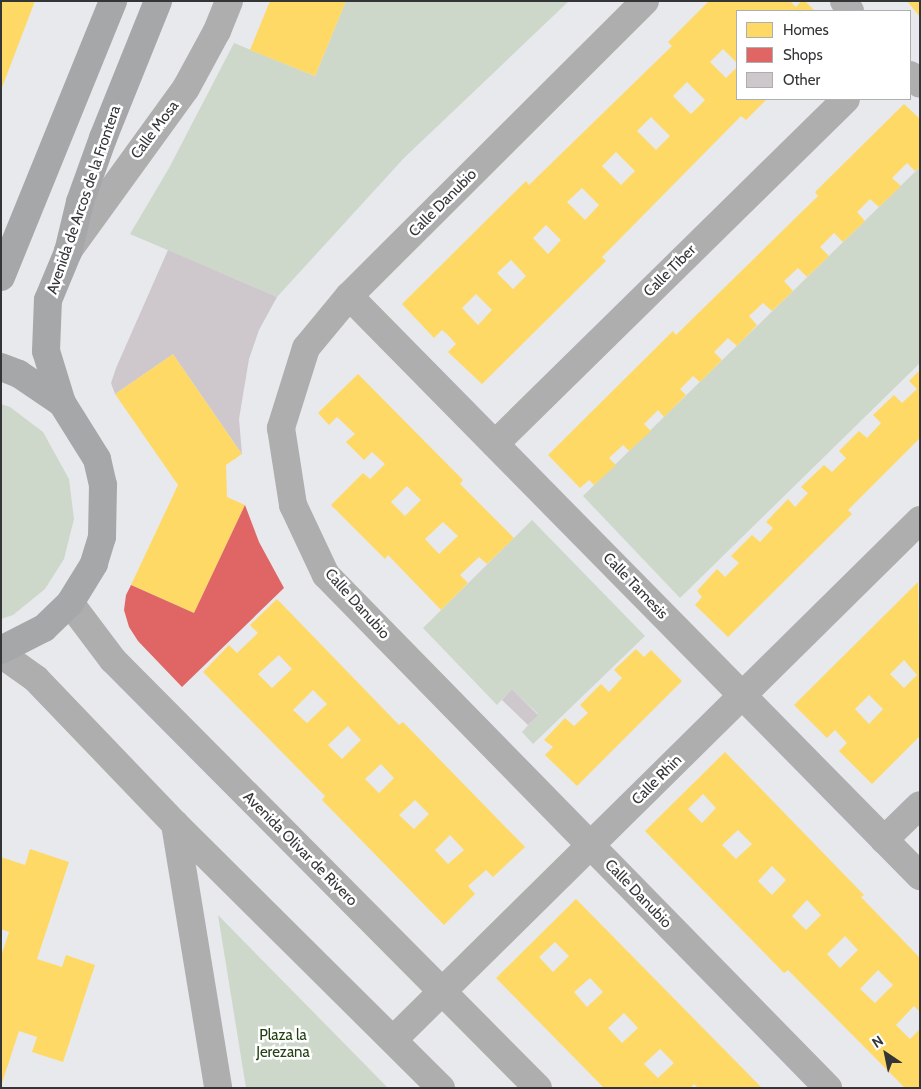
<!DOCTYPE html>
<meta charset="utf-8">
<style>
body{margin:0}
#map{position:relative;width:921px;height:1089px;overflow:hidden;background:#e7e9ec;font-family:Cabin,sans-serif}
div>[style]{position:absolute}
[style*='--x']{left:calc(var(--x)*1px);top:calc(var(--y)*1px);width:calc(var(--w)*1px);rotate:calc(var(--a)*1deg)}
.green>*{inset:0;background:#ced8ca}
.homes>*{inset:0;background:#ffd966}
.shops>*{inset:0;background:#e06666}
.building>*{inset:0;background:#cec8cc}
.street>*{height:28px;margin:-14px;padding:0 14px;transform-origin:14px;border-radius:14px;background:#afaeaf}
.primary>*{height:28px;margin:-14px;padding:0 14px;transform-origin:14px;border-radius:14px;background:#a6a7a8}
span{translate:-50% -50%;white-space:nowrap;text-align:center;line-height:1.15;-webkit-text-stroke:5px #fff;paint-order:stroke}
.street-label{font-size:15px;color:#333537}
.park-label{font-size:15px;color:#254014}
.frame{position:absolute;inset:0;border:2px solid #333537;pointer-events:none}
.legend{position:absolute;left:736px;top:10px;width:175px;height:90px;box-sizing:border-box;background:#fff;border:1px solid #adaeaf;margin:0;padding:6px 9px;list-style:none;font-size:15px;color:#333537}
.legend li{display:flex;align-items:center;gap:10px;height:25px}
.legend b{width:25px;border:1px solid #adaeaf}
.north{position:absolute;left:861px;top:1029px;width:50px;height:50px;-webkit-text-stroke:4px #fff;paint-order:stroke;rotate:326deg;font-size:14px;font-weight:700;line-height:20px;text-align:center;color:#333537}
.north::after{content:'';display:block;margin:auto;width:18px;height:22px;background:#333537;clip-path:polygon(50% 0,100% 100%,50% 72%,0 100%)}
</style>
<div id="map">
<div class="green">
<div style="clip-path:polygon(346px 1px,569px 1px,404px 158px,277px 297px,130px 234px,169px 168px,234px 43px,315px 76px)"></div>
<div style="clip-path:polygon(920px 167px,920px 363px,680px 598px,583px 496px)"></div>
<div style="clip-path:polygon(1px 404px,10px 407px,43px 432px,69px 479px,74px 519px,64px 559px,45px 589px,13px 615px,1px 619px)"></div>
<div style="clip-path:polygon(532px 520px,645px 636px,533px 744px,522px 732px,538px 714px,512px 689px,497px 705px,423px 628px)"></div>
<div style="clip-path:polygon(218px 915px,388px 1088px,246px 1088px)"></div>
</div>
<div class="homes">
<div style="clip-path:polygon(1px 1px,35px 1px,1px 90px)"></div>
<div style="clip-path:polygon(270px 1px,346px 1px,315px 76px,250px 50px)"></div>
<div style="clip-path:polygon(evenodd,709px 1px,790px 1px,796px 7px,801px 1px,805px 1px,815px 11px,737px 11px,737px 63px,723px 49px,710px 62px,726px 78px,737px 67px,737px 99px,767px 99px,746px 120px,741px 116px,602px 257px,606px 261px,482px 384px,448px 352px,456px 344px,448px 335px,442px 330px,434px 338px,402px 304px,526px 181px,529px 185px,672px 46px,668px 42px,709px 1px,687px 82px,705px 100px,691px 114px,673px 96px,687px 82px,709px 1px,651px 117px,670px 136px,656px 150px,637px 131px,651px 117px,709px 1px,616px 152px,635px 171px,621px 185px,602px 166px,616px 152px,709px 1px,582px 188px,599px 205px,585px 220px,567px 202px,582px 188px,709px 1px,546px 225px,561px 240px,548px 254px,533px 238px,546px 225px,709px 1px,511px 260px,526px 276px,513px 289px,497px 273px,511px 260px,709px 1px,476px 294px,492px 310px,478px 325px,462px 308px,476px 294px)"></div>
<div style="clip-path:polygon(907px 1px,920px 1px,920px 17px)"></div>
<div style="clip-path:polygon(904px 104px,920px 119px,920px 167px,915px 171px,907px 163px,892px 178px,901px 186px,879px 207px,870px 199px,857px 212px,865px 221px,843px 242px,834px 233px,820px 247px,829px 256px,807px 277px,798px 268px,784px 281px,793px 291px,772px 311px,763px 303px,749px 316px,757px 325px,737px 346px,728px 338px,714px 352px,722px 360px,700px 382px,693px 376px,680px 389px,686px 395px,664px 417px,658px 410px,644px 424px,651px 431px,629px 451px,623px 445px,609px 458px,616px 465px,594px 485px,589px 480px,580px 488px,548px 455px,673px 331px,676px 335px,818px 196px,815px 192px)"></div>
<div style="clip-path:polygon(173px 354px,242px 454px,226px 465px,227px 497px,245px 505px,194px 613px,131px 585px,178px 485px,115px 394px)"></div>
<div style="clip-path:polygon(920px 370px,920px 438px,848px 510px,852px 514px,728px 637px,695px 605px,702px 597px,697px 591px,717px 569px,725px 577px,739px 563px,731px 556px,752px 535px,760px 542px,773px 528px,766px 522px,788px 499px,795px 507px,808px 493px,801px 487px,824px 465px,832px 472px,846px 458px,839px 451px,859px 431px,867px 438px,881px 423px,873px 415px,894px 395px,902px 403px,917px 389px,909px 381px)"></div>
<div style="clip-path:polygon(evenodd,358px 374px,463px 480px,460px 484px,514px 538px,487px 564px,479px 557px,460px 575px,468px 583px,441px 610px,388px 555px,385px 559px,331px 505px,363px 473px,370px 479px,385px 464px,372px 452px,364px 460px,346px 442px,355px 434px,337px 417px,329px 425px,318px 413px,358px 374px,407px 486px,421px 500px,405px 516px,391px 502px,407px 486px,358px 374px,443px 522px,458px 536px,439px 554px,425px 539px,443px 522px)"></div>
<div style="clip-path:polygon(evenodd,918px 582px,920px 736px,872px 784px,839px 751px,847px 743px,835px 730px,827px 738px,794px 705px,918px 582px,904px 660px,917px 675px,904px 688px,890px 674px,904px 660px,918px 582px,869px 695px,883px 709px,869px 724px,855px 709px,869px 695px)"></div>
<div style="clip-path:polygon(evenodd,277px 599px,399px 725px,403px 722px,525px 847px,493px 877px,486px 870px,468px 886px,475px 894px,444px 925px,322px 800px,325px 796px,203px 672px,229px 645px,237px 653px,258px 633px,250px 625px,277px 599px,279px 655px,292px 669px,272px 688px,258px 674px,279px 655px,277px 599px,313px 690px,327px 704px,307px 723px,293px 710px,313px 690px,277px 599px,348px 726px,361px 740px,342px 759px,328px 745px,348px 726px,277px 599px,381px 764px,394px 778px,379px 793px,365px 779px,381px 764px,277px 599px,415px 800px,429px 814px,414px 829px,399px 815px,415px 800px,277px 599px,450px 835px,464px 850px,448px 864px,435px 850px,450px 835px)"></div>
<div style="clip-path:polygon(636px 649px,644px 657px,651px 650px,682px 681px,577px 786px,545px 755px,553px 747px,544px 740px,565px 718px,574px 726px,588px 713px,580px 705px,601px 684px,609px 692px,622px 678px,614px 670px)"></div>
<div style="clip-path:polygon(evenodd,725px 752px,864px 895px,861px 897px,920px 958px,920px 1012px,914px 1006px,896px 1025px,910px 1039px,920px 1029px,920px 1088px,905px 1088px,788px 970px,784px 973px,645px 831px,725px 752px,703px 794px,716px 808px,702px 823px,688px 809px,703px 794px,725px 752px,738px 830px,752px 844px,736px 859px,722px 845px,738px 830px,725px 752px,772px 866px,786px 880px,772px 895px,758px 881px,772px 866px,725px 752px,807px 900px,821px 915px,806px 930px,792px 916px,807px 900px,725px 752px,845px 936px,858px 950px,840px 968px,827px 954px,845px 936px,725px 752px,878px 970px,893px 985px,875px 1003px,860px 989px,878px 970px)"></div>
<div style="clip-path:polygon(30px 849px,69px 862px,37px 959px,62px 967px,66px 955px,95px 965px,63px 1062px,32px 1052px,37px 1037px,19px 1031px,2px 1083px,1px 956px,9px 932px,1px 929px,1px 857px,25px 865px)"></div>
<div style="clip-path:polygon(evenodd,576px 899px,762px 1088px,698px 1088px,694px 1084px,691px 1088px,604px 1088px,496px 978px,576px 899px,555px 942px,569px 956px,553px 972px,539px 957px,555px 942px,576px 899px,590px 978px,603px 992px,587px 1007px,574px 992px,590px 978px,576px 899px,624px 1013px,638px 1028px,622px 1043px,608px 1028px,624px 1013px,576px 899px,660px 1049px,674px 1063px,658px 1078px,644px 1064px,660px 1049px)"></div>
</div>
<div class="shops">
<div style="clip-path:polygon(245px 505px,259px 542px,284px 588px,182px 687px,138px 641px,129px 627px,124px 610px,126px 595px,131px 585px,194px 613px)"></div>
</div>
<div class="building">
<div style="clip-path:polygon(168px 250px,277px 297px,259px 330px,249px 359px,239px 419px,242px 454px,173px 354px,115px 394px,111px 383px,116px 368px)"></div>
<div style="clip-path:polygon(512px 689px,538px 715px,528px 725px,502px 700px)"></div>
</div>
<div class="street">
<div style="--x:645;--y:1;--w:418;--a:135.1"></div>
<div style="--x:349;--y:296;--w:67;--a:129.6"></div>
<div style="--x:306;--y:348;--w:84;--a:107.4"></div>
<div style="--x:281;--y:428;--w:78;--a:81.1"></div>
<div style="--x:293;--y:505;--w:77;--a:64.8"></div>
<div style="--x:326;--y:575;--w:718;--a:45.62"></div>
<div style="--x:844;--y:1;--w:12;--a:59"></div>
<div style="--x:910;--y:75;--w:13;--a:42"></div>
<div style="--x:68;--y:251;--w:201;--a:-54.1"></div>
<div style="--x:186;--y:88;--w:65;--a:-61.5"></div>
<div style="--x:217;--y:31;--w:32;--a:-68"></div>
<div style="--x:349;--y:296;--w:814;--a:45.45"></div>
<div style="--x:495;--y:444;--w:492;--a:-44.5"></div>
<div style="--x:70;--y:603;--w:71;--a:53"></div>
<div style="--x:113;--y:660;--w:603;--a:45.2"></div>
<div style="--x:1;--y:654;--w:43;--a:35.5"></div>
<div style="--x:36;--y:679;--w:201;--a:46.2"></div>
<div style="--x:175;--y:824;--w:375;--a:44.8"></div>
<div style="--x:175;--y:824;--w:267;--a:80.7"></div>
<div style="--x:884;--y:840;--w:50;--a:-44.2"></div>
<div style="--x:394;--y:1039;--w:739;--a:-44.62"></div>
</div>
<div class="primary">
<div style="--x:1;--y:277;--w:298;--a:-67.9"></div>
<div style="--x:1;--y:367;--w:19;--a:21"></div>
<div style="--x:19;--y:374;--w:52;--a:34"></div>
<div style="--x:62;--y:403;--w:66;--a:58"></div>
<div style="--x:97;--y:459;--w:27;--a:77"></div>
<div style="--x:103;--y:485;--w:52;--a:91.1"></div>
<div style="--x:102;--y:537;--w:28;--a:107"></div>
<div style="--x:94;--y:564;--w:46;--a:121.6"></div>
<div style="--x:70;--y:603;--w:36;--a:136"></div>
<div style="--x:44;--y:628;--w:48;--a:152.9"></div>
<div style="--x:62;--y:403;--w:54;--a:-107.1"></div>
<div style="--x:46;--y:351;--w:51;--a:-87.8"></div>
<div style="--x:48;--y:300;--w:52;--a:-67.4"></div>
<div style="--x:68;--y:252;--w:51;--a:-76.5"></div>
<div style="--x:80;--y:202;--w:68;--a:-70.2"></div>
<div style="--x:103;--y:138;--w:148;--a:-68.1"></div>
</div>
<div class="street-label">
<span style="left:155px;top:130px;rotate:-53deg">Calle Mosa</span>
<span style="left:84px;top:200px;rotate:-71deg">Avenida de Arcos de la Frontera</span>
<span style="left:443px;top:203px;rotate:-45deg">Calle Danubio</span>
<span style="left:670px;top:271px;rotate:-45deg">Calle Tíber</span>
<span style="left:635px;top:586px;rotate:46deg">Calle Tamesis</span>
<span style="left:357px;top:604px;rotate:48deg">Calle Danubio</span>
<span style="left:657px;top:780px;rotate:-45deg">Calle Rhin</span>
<span style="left:300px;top:849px;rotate:45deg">Avenida Olivar de Rivero</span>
<span style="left:638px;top:894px;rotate:46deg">Calle Danubio</span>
</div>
<div class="park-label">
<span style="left:283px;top:1044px">Plaza la<br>Jerezana</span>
</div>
<div class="frame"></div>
<ul class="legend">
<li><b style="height:14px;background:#ffd966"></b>Homes</li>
<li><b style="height:14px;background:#e06666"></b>Shops</li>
<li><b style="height:14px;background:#cec8cc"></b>Other</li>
</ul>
<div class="north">N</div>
</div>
